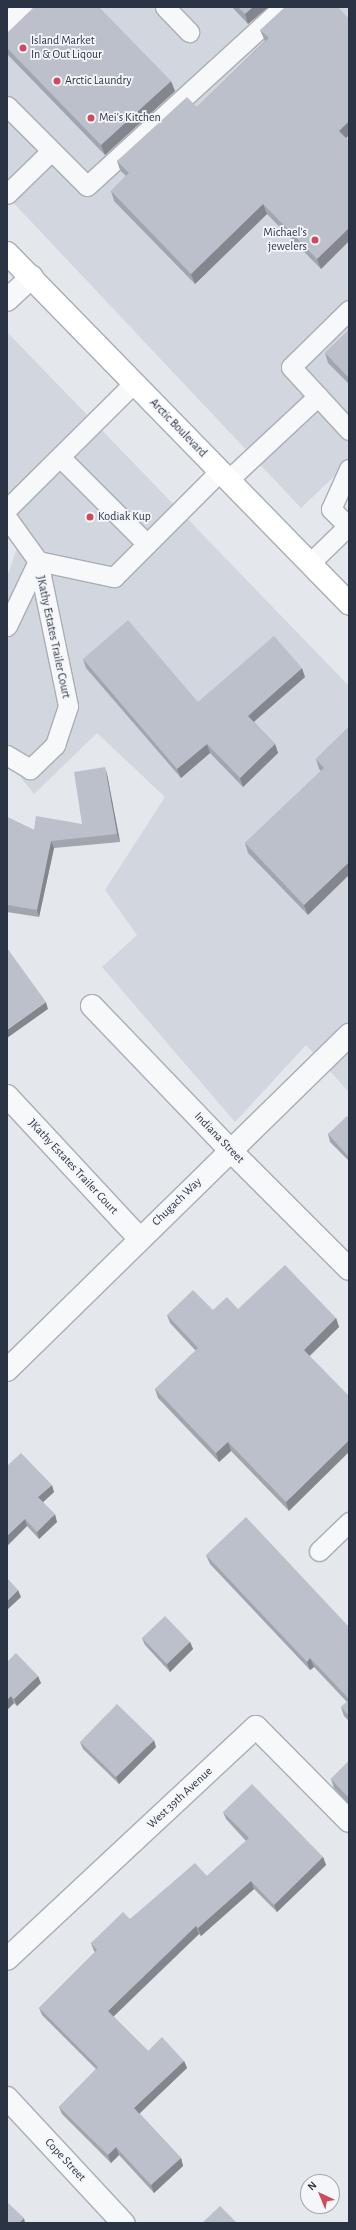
<!DOCTYPE html>
<meta charset="utf-8">
<style>
body{margin:0}
#map{position:relative;width:356px;height:2230px;overflow:hidden;background:#e4e7ec;font-family:"Alegreya Sans",sans-serif}
div>[style]{position:absolute}
[style*='--x']{left:calc(var(--x)*1px);top:calc(var(--y)*1px);width:calc(var(--w)*1px);rotate:calc(var(--a)*1deg)}
.built>*{inset:0;background:#d2d6de}
.roads{filter:drop-shadow(1px 0 #a9aeb7) drop-shadow(-1px 0 #a9aeb7) drop-shadow(0 1px #a9aeb7) drop-shadow(0 -1px #a9aeb7)}
.service>*{height:19px;margin:-9.5px;padding:0 9.5px;transform-origin:9.5px;border-radius:9.5px;background:#f7f8fa}
.minor>*{height:22px;margin:-11px;padding:0 11px;transform-origin:11px;border-radius:11px;background:#f7f8fa}
.secondary>*{height:22px;margin:-11px;padding:0 11px;transform-origin:11px;border-radius:11px;background:#fff}
.wall>*{inset:0;background:#a1a5ae}
.shaded-wall>*{inset:0;background:#83868d}
.building>*{inset:0;background:#bbc0ca}
.dots>*{width:11px;height:11px;translate:-50% -50%;box-sizing:border-box;border:2px solid #f4f6f9;border-radius:50%}
span{translate:-50% -50%;white-space:nowrap;text-align:center;line-height:1.15;-webkit-text-stroke:3.5px #f4f6f9;paint-order:stroke}
.poi-label{font-size:12px;color:#2b3445}
.left{translate:0 -50%;text-align:left}
.right{translate:-100% -50%;text-align:right}
.street-label{font-size:12px;color:#2b3445}
.frame{position:absolute;inset:0;border:8px solid #2b3445;pointer-events:none}
.north{position:absolute;left:300px;top:2174px;width:40px;height:40px;box-sizing:border-box;background:#f4f6f9;border:1px solid #a4a8b1;border-radius:50%;rotate:316deg;font-size:11px;font-weight:700;line-height:16px;text-align:center;color:#2b3445}
.north::after{content:'';display:block;margin:auto;width:14px;height:18px;background:#d1495b;clip-path:polygon(50% 0,100% 100%,50% 72%,0 100%)}
</style>
<div id="map">
<div class="built">
<div style="clip-path:polygon(7px 7px,349px 7px,349px 462px,301px 508px,7px 196px)"></div>
<div style="clip-path:polygon(7px 332px,349px 686px,349px 1092px,306px 1045px,235px 1122px,102px 967px,137px 935px,105px 890px,165px 797px,97px 733px,34px 794px,7px 760px,7px 577px,21px 537px,7px 522px)"></div>
</div>
<div class="roads">
<div class="service">
<div style="--x:165;--y:7;--w:35;--a:46"></div>
<div style="--x:7;--y:22;--w:22;--a:-43"></div>
<div style="--x:7;--y:106;--w:113;--a:45"></div>
<div style="--x:87;--y:186;--w:265;--a:-42.4"></div>
<div style="--x:7;--y:194;--w:62;--a:-44.3"></div>
<div style="--x:349;--y:310;--w:81;--a:135.5"></div>
<div style="--x:291;--y:367;--w:86;--a:47.4"></div>
<div style="--x:60;--y:457;--w:123;--a:45"></div>
<div style="--x:349;--y:469;--w:44;--a:114.2"></div>
<div style="--x:331;--y:509;--w:25;--a:45"></div>
<div style="--x:228;--y:480;--w:123;--a:-43"></div>
<div style="--x:7;--y:509;--w:179;--a:-44.8"></div>
<div style="--x:7;--y:518;--w:53;--a:54.2"></div>
<div style="--x:38;--y:561;--w:148;--a:78.3"></div>
<div style="--x:68;--y:706;--w:41;--a:108.4"></div>
<div style="--x:55;--y:745;--w:35;--a:136"></div>
<div style="--x:30;--y:769;--w:27;--a:-149"></div>
<div style="--x:38;--y:561;--w:78;--a:11.9"></div>
<div style="--x:114;--y:577;--w:150;--a:-45"></div>
<div style="--x:310;--y:563;--w:53;--a:-44.2"></div>
<div style="--x:7;--y:626;--w:72;--a:-64.5"></div>
<div style="--x:319;--y:1551;--w:42;--a:-44"></div>
</div>
<div class="minor">
<div style="--x:7;--y:300;--w:34;--a:-43"></div>
<div style="--x:92;--y:1006;--w:199;--a:46.2"></div>
<div style="--x:230;--y:1150;--w:168;--a:45"></div>
<div style="--x:7;--y:1096;--w:195;--a:47.1"></div>
<div style="--x:7;--y:1370;--w:479;--a:-44.4"></div>
<div style="--x:7;--y:1959;--w:340;--a:-43"></div>
<div style="--x:256;--y:1727;--w:132;--a:45.3"></div>
<div style="--x:7;--y:2098;--w:171;--a:47.1"></div>
</div>
<div class="secondary">
<div style="--x:7;--y:253;--w:490;--a:45.7"></div>
</div>
</div>
<div class="wall">
<div style="clip-path:polygon(232px 7px,268px 7px,248px 24px)"></div>
<div style="clip-path:polygon(349px 19px,349px 135px,346px 138px,349px 141px,349px 241px,321px 269px,267px 214px,195px 284px,114px 201px,111px 191px,126px 176px,120px 170px,117px 161px,197px 107px,265px 41px,264px 39px,260px 30px)"></div>
<div style="clip-path:polygon(7px 33px,175px 91px,105px 155px,7px 54px)"></div>
<div style="clip-path:polygon(349px 330px,349px 384px,328px 363px,325px 353px)"></div>
<div style="clip-path:polygon(83px 659px,198px 702px,305px 677px,254px 722px,275px 744px,278px 753px,243px 787px,210px 753px,181px 778px,86px 668px)"></div>
<div style="clip-path:polygon(349px 727px,308px 915px,248px 853px,245px 843px,321px 771px,319px 769px,316px 759px)"></div>
<div style="clip-path:polygon(107px 774px,120px 842px,54px 848px,39px 917px,7px 912px,7px 817px,34px 830px,82px 824px)"></div>
<div style="clip-path:polygon(349px 1118px,349px 1161px,330px 1142px,328px 1134px)"></div>
<div style="clip-path:polygon(238px 1309px,336px 1318px,339px 1327px,310px 1356px,289px 1511px,231px 1451px,219px 1462px,158px 1398px,155px 1389px,196px 1351px,170px 1323px,167px 1315px,213px 1310px)"></div>
<div style="clip-path:polygon(7px 1466px,54px 1492px,43px 1502px,57px 1522px,39px 1539px,27px 1526px,7px 1546px)"></div>
<div style="clip-path:polygon(206px 1555px,349px 1627px,349px 1721px,344px 1716px,341px 1707px,347px 1702px,314px 1667px,310px 1670px,210px 1564px)"></div>
<div style="clip-path:polygon(142px 1638px,190px 1642px,193px 1649px,170px 1672px,145px 1645px)"></div>
<div style="clip-path:polygon(7px 1662px,41px 1683px,17px 1706px,14px 1703px,7px 1710px)"></div>
<div style="clip-path:polygon(80px 1742px,156px 1747px,119px 1784px,83px 1749px)"></div>
<div style="clip-path:polygon(349px 1761px,349px 1804px,334px 1788px,331px 1779px)"></div>
<div style="clip-path:polygon(223px 1812px,323px 1857px,326px 1865px,277px 1912px,254px 1889px,201px 1936px,199px 1934px,113px 2016px,148px 2051px,184px 2061px,187px 2068px,139px 2113px,181px 2158px,183px 2166px,154px 2193px,119px 2155px,111px 2163px,62px 2114px,59px 2107px,96px 2069px,42px 2015px,39px 2008px,95px 1952px,94px 1951px,91px 1943px,130px 1919px,207px 1876px,246px 1841px,226px 1819px)"></div>
</div>
<div class="shaded-wall">
<div style="clip-path:polygon(253px 7px,268px 7px,248px 24px,245px 14px)"></div>
<div style="clip-path:polygon(171px 81px,175px 91px,105px 155px,101px 145px)"></div>
<div style="clip-path:polygon(349px 121px,349px 135px,343px 141px,339px 131px)"></div>
<div style="clip-path:polygon(263px 204px,267px 214px,195px 284px,191px 274px)"></div>
<div style="clip-path:polygon(349px 228px,349px 241px,321px 269px,317px 259px)"></div>
<div style="clip-path:polygon(302px 668px,305px 677px,251px 724px,248px 716px)"></div>
<div style="clip-path:polygon(207px 744px,210px 753px,181px 778px,177px 769px)"></div>
<div style="clip-path:polygon(275px 744px,278px 753px,243px 787px,240px 778px)"></div>
<div style="clip-path:polygon(105px 767px,107px 774px,120px 842px,117px 834px)"></div>
<div style="clip-path:polygon(51px 841px,54px 848px,39px 917px,37px 910px)"></div>
<div style="clip-path:polygon(349px 862px,349px 875px,308px 915px,304px 905px)"></div>
<div style="clip-path:polygon(46px 1002px,48px 1009px,7px 1038px,7px 1030px)"></div>
<div style="clip-path:polygon(336px 1318px,339px 1327px,307px 1358px,304px 1350px)"></div>
<div style="clip-path:polygon(349px 1440px,349px 1452px,289px 1511px,286px 1502px)"></div>
<div style="clip-path:polygon(228px 1442px,231px 1451px,219px 1462px,216px 1453px)"></div>
<div style="clip-path:polygon(52px 1485px,54px 1492px,41px 1504px,38px 1497px)"></div>
<div style="clip-path:polygon(55px 1514px,57px 1522px,39px 1539px,37px 1532px)"></div>
<div style="clip-path:polygon(25px 1519px,27px 1526px,7px 1546px,7px 1536px)"></div>
<div style="clip-path:polygon(18px 1590px,21px 1597px,7px 1610px,7px 1601px)"></div>
<div style="clip-path:polygon(190px 1642px,193px 1649px,170px 1672px,167px 1664px)"></div>
<div style="clip-path:polygon(310px 1658px,314px 1667px,310px 1670px,307px 1662px)"></div>
<div style="clip-path:polygon(38px 1676px,41px 1683px,17px 1706px,14px 1699px)"></div>
<div style="clip-path:polygon(11px 1696px,14px 1703px,7px 1710px,7px 1700px)"></div>
<div style="clip-path:polygon(154px 1740px,156px 1747px,119px 1784px,116px 1777px)"></div>
<div style="clip-path:polygon(323px 1857px,326px 1865px,277px 1912px,274px 1905px)"></div>
<div style="clip-path:polygon(251px 1881px,254px 1889px,201px 1936px,198px 1928px)"></div>
<div style="clip-path:polygon(196px 1926px,199px 1934px,111px 2019px,108px 2011px)"></div>
<div style="clip-path:polygon(184px 2061px,187px 2068px,137px 2116px,134px 2108px)"></div>
<div style="clip-path:polygon(116px 2147px,119px 2155px,111px 2163px,108px 2155px)"></div>
<div style="clip-path:polygon(181px 2158px,183px 2166px,154px 2193px,151px 2185px)"></div>
<div style="clip-path:polygon(24px 2218px,25px 2223px,19px 2223px)"></div>
</div>
<div class="building">
<div style="clip-path:polygon(34px 7px,99px 7px,171px 81px,101px 145px,7px 48px,7px 33px)"></div>
<div style="clip-path:polygon(238px 7px,253px 7px,245px 14px)"></div>
<div style="clip-path:polygon(285px 7px,338px 7px,349px 19px,349px 121px,339px 131px,349px 141px,349px 228px,317px 259px,263px 204px,191px 274px,111px 191px,129px 173px,117px 161px,187px 97px,197px 107px,269px 38px,260px 30px)"></div>
<div style="clip-path:polygon(349px 330px,349px 378px,325px 353px)"></div>
<div style="clip-path:polygon(128px 620px,198px 702px,274px 636px,302px 668px,248px 716px,275px 744px,240px 778px,207px 744px,177px 769px,83px 659px)"></div>
<div style="clip-path:polygon(349px 727px,349px 862px,304px 905px,245px 843px,324px 768px,316px 759px)"></div>
<div style="clip-path:polygon(105px 767px,117px 834px,51px 841px,37px 910px,7px 905px,7px 817px,34px 830px,36px 816px,82px 824px,74px 772px)"></div>
<div style="clip-path:polygon(7px 948px,46px 1002px,7px 1030px)"></div>
<div style="clip-path:polygon(347px 1116px,349px 1118px,349px 1157px,328px 1134px)"></div>
<div style="clip-path:polygon(285px 1265px,336px 1318px,304px 1350px,349px 1396px,349px 1440px,286px 1502px,228px 1442px,216px 1453px,155px 1389px,198px 1348px,167px 1315px,193px 1290px,213px 1310px,227px 1297px,238px 1309px)"></div>
<div style="clip-path:polygon(21px 1453px,52px 1485px,38px 1497px,55px 1514px,37px 1532px,25px 1519px,7px 1536px,7px 1466px)"></div>
<div style="clip-path:polygon(246px 1517px,349px 1627px,349px 1699px,310px 1658px,307px 1662px,206px 1555px)"></div>
<div style="clip-path:polygon(7px 1578px,18px 1590px,7px 1601px)"></div>
<div style="clip-path:polygon(165px 1616px,190px 1642px,167px 1664px,142px 1638px)"></div>
<div style="clip-path:polygon(16px 1653px,38px 1676px,14px 1699px,11px 1696px,7px 1700px,7px 1662px)"></div>
<div style="clip-path:polygon(349px 1700px,349px 1716px,341px 1707px)"></div>
<div style="clip-path:polygon(117px 1704px,154px 1740px,116px 1777px,80px 1742px)"></div>
<div style="clip-path:polygon(349px 1761px,349px 1798px,331px 1779px)"></div>
<div style="clip-path:polygon(252px 1784px,323px 1857px,274px 1905px,251px 1881px,198px 1928px,196px 1926px,108px 2011px,148px 2051px,162px 2037px,184px 2061px,134px 2108px,181px 2158px,151px 2185px,116px 2147px,108px 2155px,59px 2107px,98px 2067px,39px 2008px,97px 1950px,91px 1943px,123px 1912px,130px 1919px,195px 1863px,207px 1876px,249px 1838px,223px 1812px)"></div>
<div style="clip-path:polygon(7px 2202px,24px 2218px,19px 2223px,7px 2223px)"></div>
<div style="clip-path:polygon(220px 2206px,237px 2223px,202px 2223px)"></div>
</div>
<div class="dots">
<div style="left:23px;top:48px;background:#d1495b"></div>
<div style="left:57px;top:81px;background:#d1495b"></div>
<div style="left:91px;top:118px;background:#d1495b"></div>
<div style="left:315px;top:240px;background:#d1495b"></div>
<div style="left:90px;top:517px;background:#d1495b"></div>
</div>
<div class="poi-label">
<span class="left" style="left:31px;top:48px">Island Market<br>In &amp; Out Liqour</span>
<span class="left" style="left:65px;top:81px">Arctic Laundry</span>
<span class="left" style="left:99px;top:118px">Mei’s Kitchen</span>
<span class="right" style="left:307px;top:240px">Michael's<br>jewelers</span>
<span class="left" style="left:98px;top:517px">Kodiak Kup</span>
</div>
<div class="street-label">
<span style="left:178px;top:428px;rotate:46deg">Arctic Boulevard</span>
<span style="left:53px;top:637px;rotate:78deg">JKathy Estates Trailer Court</span>
<span style="left:219px;top:1138px;rotate:46deg">Indiana Street</span>
<span style="left:73px;top:1167px;rotate:47deg">JKathy Estates Trailer Court</span>
<span style="left:177px;top:1202px;rotate:-44deg">Chugach Way</span>
<span style="left:180px;top:1798px;rotate:-43deg">West 39th Avenue</span>
<span style="left:65px;top:2160px;rotate:47deg">Cope Street</span>
</div>
<div class="frame"></div>
<div class="north">N</div>
</div>
